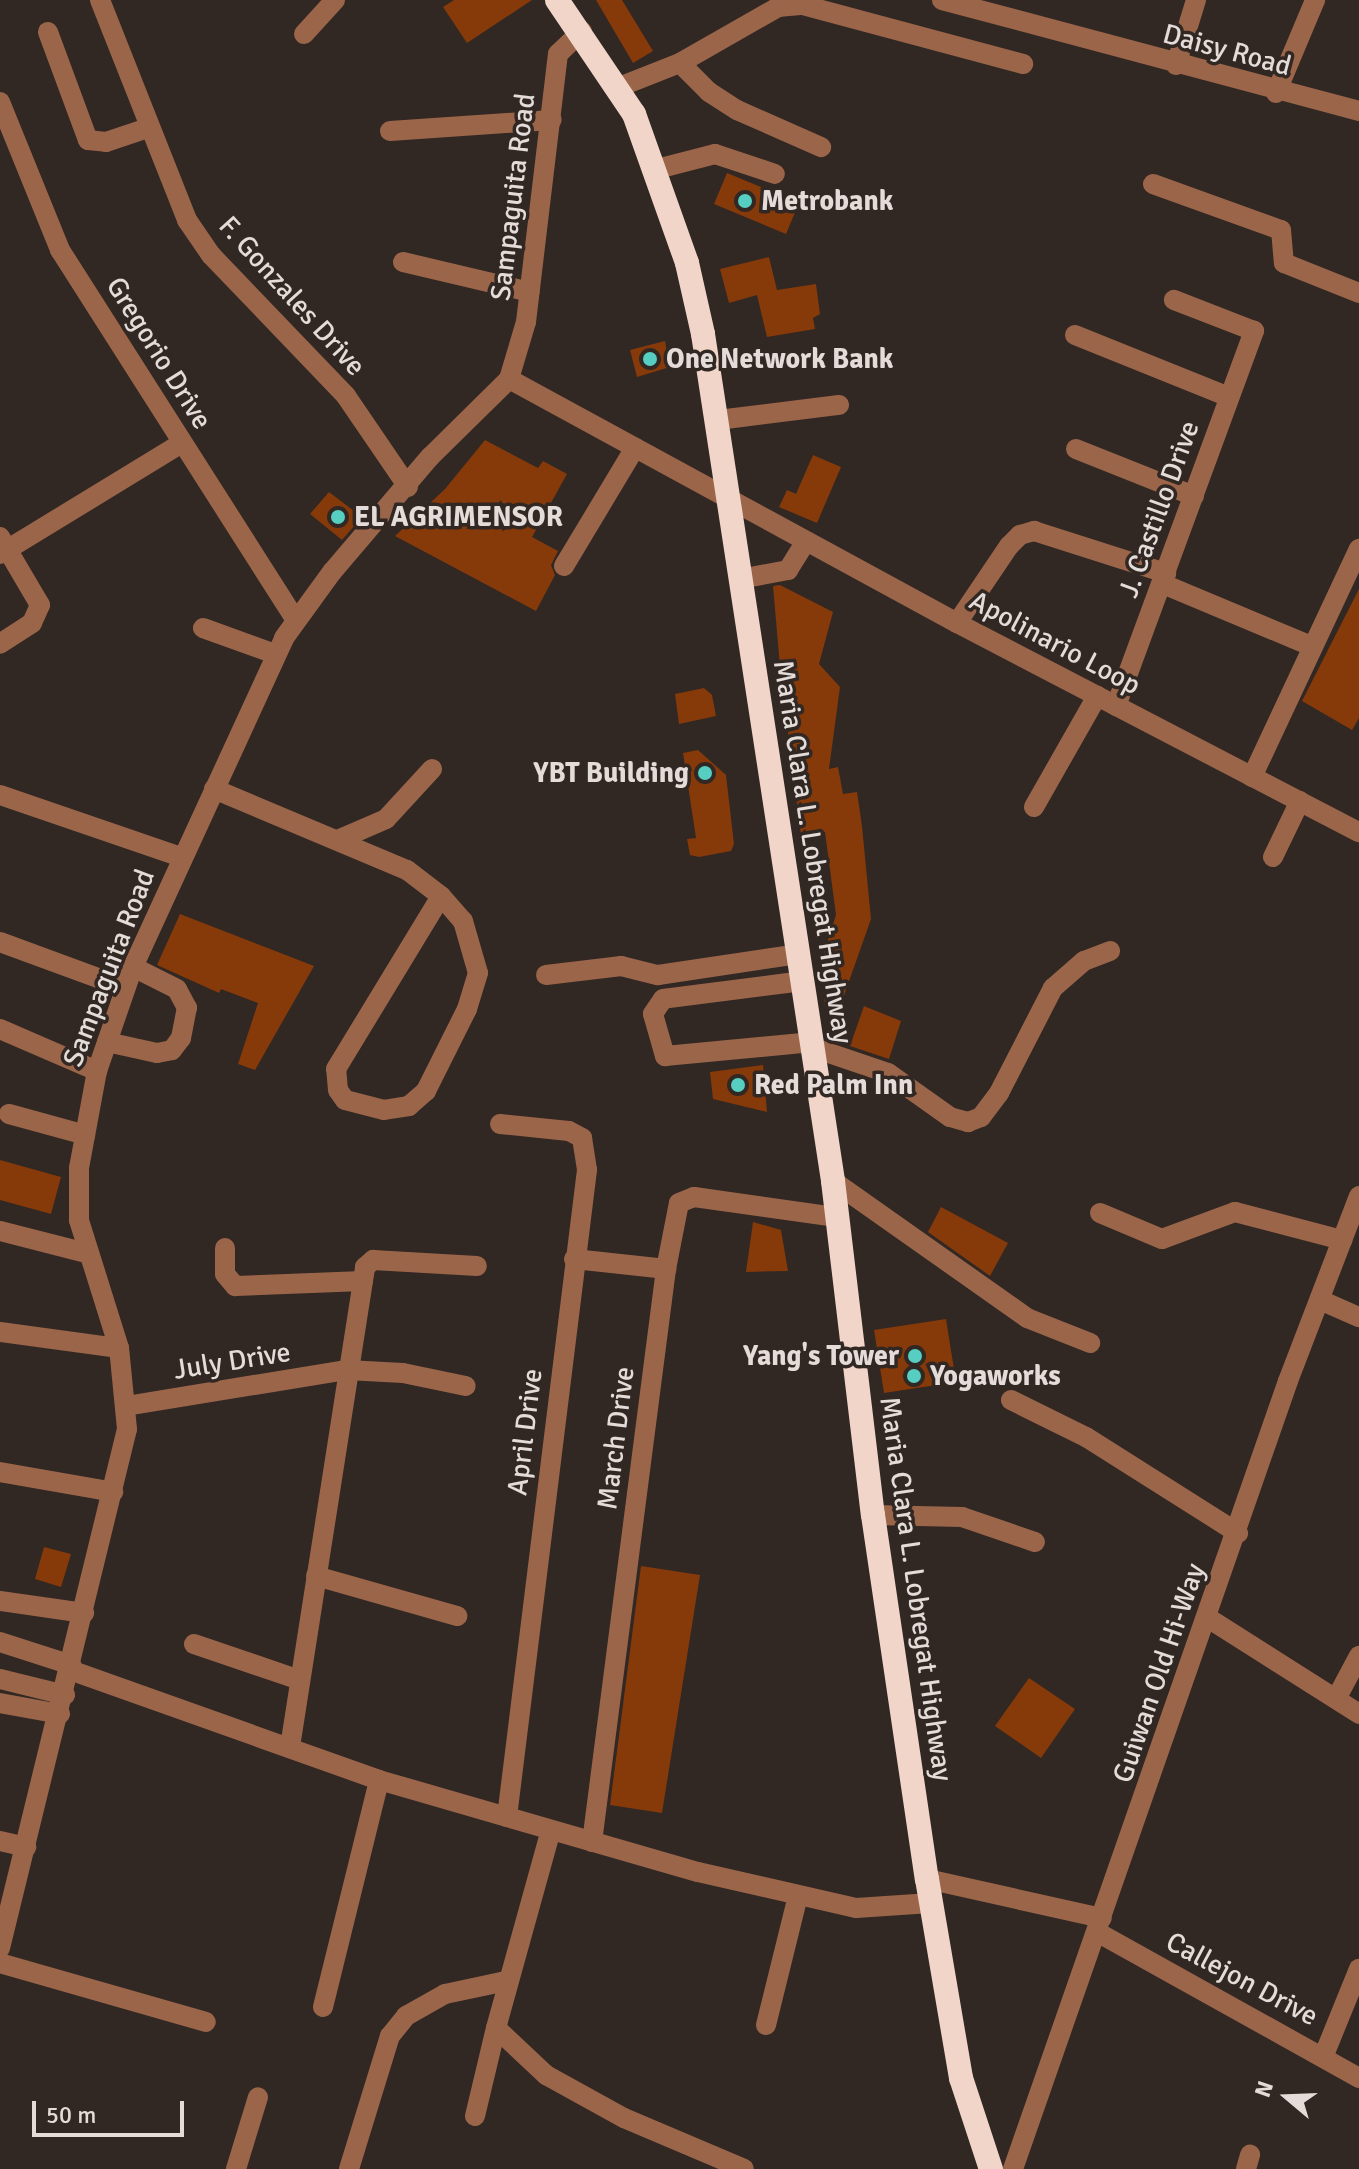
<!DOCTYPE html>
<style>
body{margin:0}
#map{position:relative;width:1359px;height:2169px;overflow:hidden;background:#312723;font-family:Signika,sans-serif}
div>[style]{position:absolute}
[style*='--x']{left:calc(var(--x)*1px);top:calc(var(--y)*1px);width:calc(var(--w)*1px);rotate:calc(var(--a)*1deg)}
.building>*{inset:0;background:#863a09}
.minor>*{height:20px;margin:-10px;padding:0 10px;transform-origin:10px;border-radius:10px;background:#9b654a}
.highway>*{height:24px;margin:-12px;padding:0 12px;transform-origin:12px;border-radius:12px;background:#f1d5c8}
.dots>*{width:22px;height:22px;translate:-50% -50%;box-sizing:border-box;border:4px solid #312723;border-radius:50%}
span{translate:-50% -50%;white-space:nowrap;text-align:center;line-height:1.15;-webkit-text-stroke:7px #312723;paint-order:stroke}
.street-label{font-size:28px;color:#e3dcd9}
.poi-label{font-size:28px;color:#e3dcd9;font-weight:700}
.left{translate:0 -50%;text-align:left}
.right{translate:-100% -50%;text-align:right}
.north{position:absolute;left:1247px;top:2057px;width:80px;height:80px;-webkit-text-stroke:6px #312723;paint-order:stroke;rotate:289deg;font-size:22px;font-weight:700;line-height:32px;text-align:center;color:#e3dcd9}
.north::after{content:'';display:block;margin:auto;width:28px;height:36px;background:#e3dcd9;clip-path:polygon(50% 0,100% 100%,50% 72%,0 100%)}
.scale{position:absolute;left:32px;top:2101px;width:152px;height:36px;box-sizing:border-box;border:4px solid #e3dcd9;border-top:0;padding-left:10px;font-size:24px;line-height:28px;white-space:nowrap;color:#e3dcd9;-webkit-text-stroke:6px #312723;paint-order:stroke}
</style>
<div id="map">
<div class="building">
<div style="clip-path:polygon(454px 0,532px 0,467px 43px,443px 7px)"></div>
<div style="clip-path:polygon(596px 0,622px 0,653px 51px,633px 63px)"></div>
<div style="clip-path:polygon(727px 173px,773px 192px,770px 199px,796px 210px,786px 234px,714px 204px)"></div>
<div style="clip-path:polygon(769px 257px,777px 290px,816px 284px,820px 314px,813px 318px,815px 329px,767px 337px,757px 295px,729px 303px,720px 269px)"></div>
<div style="clip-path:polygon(665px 341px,670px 367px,637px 377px,630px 350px)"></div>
<div style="clip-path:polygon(485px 440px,538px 468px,543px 461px,567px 474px,532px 537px,558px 551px,551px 565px,555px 575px,536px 611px,395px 536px,445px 489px)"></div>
<div style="clip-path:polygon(813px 455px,841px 467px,817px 523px,779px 507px,787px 490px,796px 494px)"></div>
<div style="clip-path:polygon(329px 492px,362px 517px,342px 540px,310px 514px)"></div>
<div style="clip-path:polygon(780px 585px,833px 612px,819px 664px,840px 687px,829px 769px,838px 767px,843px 794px,857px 792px,862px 826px,871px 919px,841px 1004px,825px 1007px,821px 961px,836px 915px,825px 832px,801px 836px,788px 732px,799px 729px,794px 699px,783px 701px,773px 586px)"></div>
<div style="clip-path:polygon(1359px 589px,1359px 718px,1352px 730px,1302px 701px)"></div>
<div style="clip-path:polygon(704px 688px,712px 695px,716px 716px,679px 724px,675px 694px)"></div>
<div style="clip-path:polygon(698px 750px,726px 775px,734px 844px,731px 851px,699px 857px,690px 855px,687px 839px,696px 838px,683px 753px)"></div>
<div style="clip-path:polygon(180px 914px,314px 966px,255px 1070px,238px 1064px,258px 1003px,221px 989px,219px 993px,157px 965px)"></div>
<div style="clip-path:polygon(864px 1006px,901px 1021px,889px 1059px,850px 1046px)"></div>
<div style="clip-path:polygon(763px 1065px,767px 1112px,713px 1099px,710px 1072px)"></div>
<div style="clip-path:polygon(0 1160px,61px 1177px,51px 1214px,0 1200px)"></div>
<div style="clip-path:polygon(941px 1207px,1008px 1243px,990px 1276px,928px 1232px)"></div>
<div style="clip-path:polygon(753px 1222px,781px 1230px,788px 1271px,746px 1272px)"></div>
<div style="clip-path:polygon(946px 1319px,956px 1382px,884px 1393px,874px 1330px)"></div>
<div style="clip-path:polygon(44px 1547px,71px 1554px,61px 1587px,35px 1579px)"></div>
<div style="clip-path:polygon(641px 1566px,700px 1575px,662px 1813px,610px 1805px)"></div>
<div style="clip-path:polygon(1029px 1678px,1075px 1709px,1041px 1758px,995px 1726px)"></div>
</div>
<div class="minor">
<div style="--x:100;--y:0;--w:237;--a:68.4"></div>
<div style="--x:187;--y:220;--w:42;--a:55.6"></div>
<div style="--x:211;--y:255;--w:195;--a:46.2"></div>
<div style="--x:346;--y:396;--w:110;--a:55.7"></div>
<div style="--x:942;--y:0;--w:432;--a:14.9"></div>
<div style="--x:48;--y:32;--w:115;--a:69.7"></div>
<div style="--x:88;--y:140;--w:18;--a:6"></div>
<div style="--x:106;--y:142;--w:44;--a:-18.4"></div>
<div style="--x:304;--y:34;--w:46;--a:-47.6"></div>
<div style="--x:680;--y:63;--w:41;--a:45"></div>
<div style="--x:709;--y:92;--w:33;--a:33"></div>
<div style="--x:737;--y:110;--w:92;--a:23.8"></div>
<div style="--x:1176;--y:65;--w:68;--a:-72.9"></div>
<div style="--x:619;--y:87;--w:66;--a:-21.5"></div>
<div style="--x:680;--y:63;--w:113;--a:-29.7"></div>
<div style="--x:778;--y:7;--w:25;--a:-5"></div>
<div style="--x:803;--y:5;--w:228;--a:15"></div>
<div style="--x:1276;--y:93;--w:101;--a:-67.2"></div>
<div style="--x:0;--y:102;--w:160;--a:67.9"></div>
<div style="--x:60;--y:250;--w:439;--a:57.5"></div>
<div style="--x:390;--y:131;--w:162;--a:-3.9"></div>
<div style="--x:657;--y:169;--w:60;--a:-14.5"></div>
<div style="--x:715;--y:154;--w:63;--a:18.4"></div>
<div style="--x:1153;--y:184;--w:136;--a:19.8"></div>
<div style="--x:1281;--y:230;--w:33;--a:85"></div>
<div style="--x:1284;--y:263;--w:81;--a:21.8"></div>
<div style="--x:403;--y:262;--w:130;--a:13.3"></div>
<div style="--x:1075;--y:335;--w:166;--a:21.9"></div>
<div style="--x:509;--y:379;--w:510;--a:28.57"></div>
<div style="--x:957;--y:623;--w:453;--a:27.5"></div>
<div style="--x:718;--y:420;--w:122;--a:-7.1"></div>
<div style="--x:1076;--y:449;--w:127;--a:21.7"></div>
<div style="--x:0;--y:537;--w:79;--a:59.5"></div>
<div style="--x:40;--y:605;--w:20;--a:114"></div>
<div style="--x:32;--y:623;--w:38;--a:147"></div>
<div style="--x:0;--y:554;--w:213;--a:-31.4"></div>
<div style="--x:564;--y:566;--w:138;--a:-59"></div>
<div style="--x:740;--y:579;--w:49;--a:-10.6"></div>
<div style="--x:788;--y:570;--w:34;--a:-58"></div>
<div style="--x:1163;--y:584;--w:160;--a:22.7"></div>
<div style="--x:957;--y:623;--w:93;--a:-56"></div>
<div style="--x:1009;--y:546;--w:16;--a:-45"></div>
<div style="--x:1020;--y:535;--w:15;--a:-16"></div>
<div style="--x:1034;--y:531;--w:139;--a:17.7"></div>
<div style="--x:203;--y:628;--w:77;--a:19.9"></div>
<div style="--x:1116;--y:706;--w:400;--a:-69.8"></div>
<div style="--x:1254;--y:331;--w:86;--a:-158.8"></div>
<div style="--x:1252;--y:777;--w:252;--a:-64.9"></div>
<div style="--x:214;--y:789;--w:209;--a:22.8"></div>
<div style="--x:407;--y:870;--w:43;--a:37.4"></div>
<div style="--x:441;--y:896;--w:33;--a:49"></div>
<div style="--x:463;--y:921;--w:54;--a:73.9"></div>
<div style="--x:478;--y:973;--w:38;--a:107"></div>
<div style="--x:467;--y:1009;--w:92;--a:116.6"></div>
<div style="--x:426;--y:1091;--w:23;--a:139"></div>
<div style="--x:409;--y:1106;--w:25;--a:171"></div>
<div style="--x:384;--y:1110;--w:40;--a:-165.6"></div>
<div style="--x:345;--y:1100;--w:12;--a:-125"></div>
<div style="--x:338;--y:1090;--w:21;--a:-95"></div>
<div style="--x:336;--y:1069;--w:202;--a:-58.7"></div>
<div style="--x:0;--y:795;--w:191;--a:18.9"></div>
<div style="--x:1034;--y:807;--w:128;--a:-60.4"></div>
<div style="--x:340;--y:839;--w:50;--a:-23.5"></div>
<div style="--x:386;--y:819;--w:68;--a:-47.4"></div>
<div style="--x:1273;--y:857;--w:62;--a:-64.3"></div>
<div style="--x:0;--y:942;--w:133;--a:20.2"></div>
<div style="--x:546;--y:975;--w:76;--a:-6.8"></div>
<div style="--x:621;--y:966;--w:38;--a:14"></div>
<div style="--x:658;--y:975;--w:143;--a:-8.5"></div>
<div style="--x:803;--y:981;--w:141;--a:172.7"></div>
<div style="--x:663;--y:999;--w:18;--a:124"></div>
<div style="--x:653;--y:1014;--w:44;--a:74.1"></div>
<div style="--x:665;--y:1056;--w:148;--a:-5.4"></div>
<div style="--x:0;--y:1029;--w:106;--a:23.4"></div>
<div style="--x:107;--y:1042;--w:51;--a:12.4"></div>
<div style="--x:157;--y:1053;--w:15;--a:-11"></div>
<div style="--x:172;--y:1050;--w:15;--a:-53"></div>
<div style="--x:181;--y:1038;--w:31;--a:-79"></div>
<div style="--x:187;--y:1008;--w:21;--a:-118"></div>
<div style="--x:177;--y:989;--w:49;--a:-153.4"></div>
<div style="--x:814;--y:1048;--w:78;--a:18.7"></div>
<div style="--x:888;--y:1073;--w:76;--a:35.4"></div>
<div style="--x:950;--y:1117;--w:19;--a:16"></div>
<div style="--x:968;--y:1122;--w:14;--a:-21"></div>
<div style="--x:981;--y:1117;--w:30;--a:-53"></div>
<div style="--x:999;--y:1093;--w:118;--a:-62.8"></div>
<div style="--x:1053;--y:988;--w:41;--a:-41.1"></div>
<div style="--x:1084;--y:961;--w:28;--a:-21"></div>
<div style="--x:9;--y:1114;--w:79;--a:15.4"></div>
<div style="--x:500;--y:1124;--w:69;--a:5.8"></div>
<div style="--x:569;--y:1131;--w:15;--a:28"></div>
<div style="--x:582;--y:1138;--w:32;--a:81"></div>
<div style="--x:587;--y:1170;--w:652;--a:97.05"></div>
<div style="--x:833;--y:1181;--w:237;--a:35.2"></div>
<div style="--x:1027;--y:1318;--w:68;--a:21.6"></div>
<div style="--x:1100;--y:1213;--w:67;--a:22.8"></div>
<div style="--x:1162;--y:1239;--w:78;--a:-20.3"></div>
<div style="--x:1235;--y:1212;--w:111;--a:14.7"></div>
<div style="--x:0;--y:1231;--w:89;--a:14.3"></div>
<div style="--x:225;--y:1248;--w:26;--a:90"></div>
<div style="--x:225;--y:1274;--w:16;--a:50"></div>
<div style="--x:235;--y:1286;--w:128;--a:-2.2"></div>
<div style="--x:574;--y:1259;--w:93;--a:6.2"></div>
<div style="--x:1320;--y:1300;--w:43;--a:23.6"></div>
<div style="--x:0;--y:1332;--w:120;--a:7.7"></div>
<div style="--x:1011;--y:1400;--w:84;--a:26.3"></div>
<div style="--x:1086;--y:1437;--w:180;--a:32.3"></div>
<div style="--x:126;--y:1406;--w:224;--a:-9.3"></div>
<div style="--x:347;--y:1370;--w:56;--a:3.1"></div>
<div style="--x:403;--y:1373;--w:64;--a:11.7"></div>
<div style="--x:0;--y:1472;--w:115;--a:10"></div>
<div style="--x:873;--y:1515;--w:89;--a:1.3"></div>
<div style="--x:962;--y:1517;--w:77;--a:18.9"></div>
<div style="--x:316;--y:1576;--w:147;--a:15.8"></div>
<div style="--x:0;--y:1601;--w:85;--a:8.1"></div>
<div style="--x:1208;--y:1618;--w:179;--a:32.4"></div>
<div style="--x:0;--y:1642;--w:75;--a:17.9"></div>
<div style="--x:194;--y:1644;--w:112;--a:18.8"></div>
<div style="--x:70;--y:1670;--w:328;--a:19.6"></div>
<div style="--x:379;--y:1780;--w:332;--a:16.1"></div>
<div style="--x:698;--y:1872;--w:162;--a:12.8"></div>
<div style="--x:856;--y:1908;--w:75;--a:-3.8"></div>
<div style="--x:0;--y:1679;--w:67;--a:13.8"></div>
<div style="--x:1336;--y:1699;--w:49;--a:-61.9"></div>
<div style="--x:0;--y:1703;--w:61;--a:10.4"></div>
<div style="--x:290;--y:1747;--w:486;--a:-81.1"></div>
<div style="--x:365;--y:1267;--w:11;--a:-41"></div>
<div style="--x:373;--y:1260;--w:104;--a:3.3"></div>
<div style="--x:0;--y:1841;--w:27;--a:13"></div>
<div style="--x:592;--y:1842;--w:578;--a:-82.64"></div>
<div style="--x:666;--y:1269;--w:67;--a:-78.9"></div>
<div style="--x:679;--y:1203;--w:16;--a:-22"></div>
<div style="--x:694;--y:1197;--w:144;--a:8"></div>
<div style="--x:927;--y:1879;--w:179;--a:12.6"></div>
<div style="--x:1097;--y:1932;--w:300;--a:29.1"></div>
<div style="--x:0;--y:1948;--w:534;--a:-76.25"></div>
<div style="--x:127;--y:1429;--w:81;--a:-95.6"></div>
<div style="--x:119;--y:1348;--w:134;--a:-107.4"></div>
<div style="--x:79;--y:1220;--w:52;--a:-90"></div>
<div style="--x:79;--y:1168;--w:99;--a:-79.5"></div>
<div style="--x:97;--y:1071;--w:110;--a:-70.9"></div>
<div style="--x:133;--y:967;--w:362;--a:-65.3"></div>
<div style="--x:284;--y:638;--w:82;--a:-54"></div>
<div style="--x:332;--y:572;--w:151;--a:-49.6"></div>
<div style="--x:430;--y:457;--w:111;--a:-44.6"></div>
<div style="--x:509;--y:379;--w:59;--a:-73.4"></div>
<div style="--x:526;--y:322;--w:270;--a:-83.2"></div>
<div style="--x:558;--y:54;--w:33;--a:-44"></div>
<div style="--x:0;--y:1963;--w:214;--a:16"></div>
<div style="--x:323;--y:2007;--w:234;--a:-76.1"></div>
<div style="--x:766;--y:2025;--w:133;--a:-76.1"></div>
<div style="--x:496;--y:2028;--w:205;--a:-74.5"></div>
<div style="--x:1324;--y:2055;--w:93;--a:-67.9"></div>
<div style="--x:475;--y:2116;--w:90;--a:-76.6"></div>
<div style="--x:496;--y:2028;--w:69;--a:43.2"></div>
<div style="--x:546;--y:2075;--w:89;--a:28.9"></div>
<div style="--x:624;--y:2118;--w:130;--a:23"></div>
<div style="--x:236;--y:2169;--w:75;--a:-73"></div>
<div style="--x:349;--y:2169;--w:139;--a:-72.9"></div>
<div style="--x:390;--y:2036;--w:26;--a:-51"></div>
<div style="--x:406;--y:2016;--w:45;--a:-29.4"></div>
<div style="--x:445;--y:1994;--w:62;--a:-12"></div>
<div style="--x:1013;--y:2169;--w:835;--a:-70.76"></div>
<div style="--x:1288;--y:1381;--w:198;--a:-69"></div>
<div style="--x:1246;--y:2169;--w:15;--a:-74"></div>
</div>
<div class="highway">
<div style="--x:557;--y:0;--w:138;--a:56"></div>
<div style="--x:634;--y:114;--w:158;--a:70.4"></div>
<div style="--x:687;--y:263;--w:73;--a:77.3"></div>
<div style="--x:703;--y:334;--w:857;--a:81.27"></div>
<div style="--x:833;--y:1181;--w:336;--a:83.2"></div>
<div style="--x:873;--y:1515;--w:368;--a:81.6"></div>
<div style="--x:927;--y:1879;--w:202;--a:80.3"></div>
<div style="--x:961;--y:2078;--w:96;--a:71.8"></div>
</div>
<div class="dots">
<div style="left:745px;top:201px;background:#56cec2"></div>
<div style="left:650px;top:359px;background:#56cec2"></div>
<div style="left:338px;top:517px;background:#56cec2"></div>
<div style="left:705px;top:773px;background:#56cec2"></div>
<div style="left:738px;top:1085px;background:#56cec2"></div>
<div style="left:915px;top:1356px;background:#56cec2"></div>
<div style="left:914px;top:1376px;background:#56cec2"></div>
</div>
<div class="street-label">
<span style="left:1227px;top:50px;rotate:15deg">Daisy Road</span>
<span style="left:513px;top:197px;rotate:-83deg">Sampaguita Road</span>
<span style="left:292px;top:296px;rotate:48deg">F. Gonzales Drive</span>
<span style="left:159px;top:353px;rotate:58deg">Gregorio Drive</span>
<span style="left:1159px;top:509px;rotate:-70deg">J. Castillo Drive</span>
<span style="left:1055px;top:643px;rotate:28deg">Apolinario Loop</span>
<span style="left:813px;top:852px;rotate:81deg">Maria Clara L. Lobregat Highway</span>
<span style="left:109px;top:968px;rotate:-69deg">Sampaguita Road</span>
<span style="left:232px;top:1361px;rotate:-9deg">July Drive</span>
<span style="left:525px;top:1432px;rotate:-83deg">April Drive</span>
<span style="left:616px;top:1438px;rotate:-83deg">March Drive</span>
<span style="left:916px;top:1589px;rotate:82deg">Maria Clara L. Lobregat Highway</span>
<span style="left:1159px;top:1673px;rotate:-71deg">Guiwan Old Hi-Way</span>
<span style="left:1242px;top:1979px;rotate:28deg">Callejon Drive</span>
</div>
<div class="poi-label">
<span class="left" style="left:761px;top:201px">Metrobank</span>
<span class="left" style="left:666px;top:359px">One Network Bank</span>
<span class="left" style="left:354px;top:517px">EL AGRIMENSOR</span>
<span class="right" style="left:689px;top:773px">YBT Building</span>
<span class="left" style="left:754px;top:1085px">Red Palm Inn</span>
<span class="right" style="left:899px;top:1356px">Yang's Tower</span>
<span class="left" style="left:930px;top:1376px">Yogaworks</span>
</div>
<div class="north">N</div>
<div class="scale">50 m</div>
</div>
